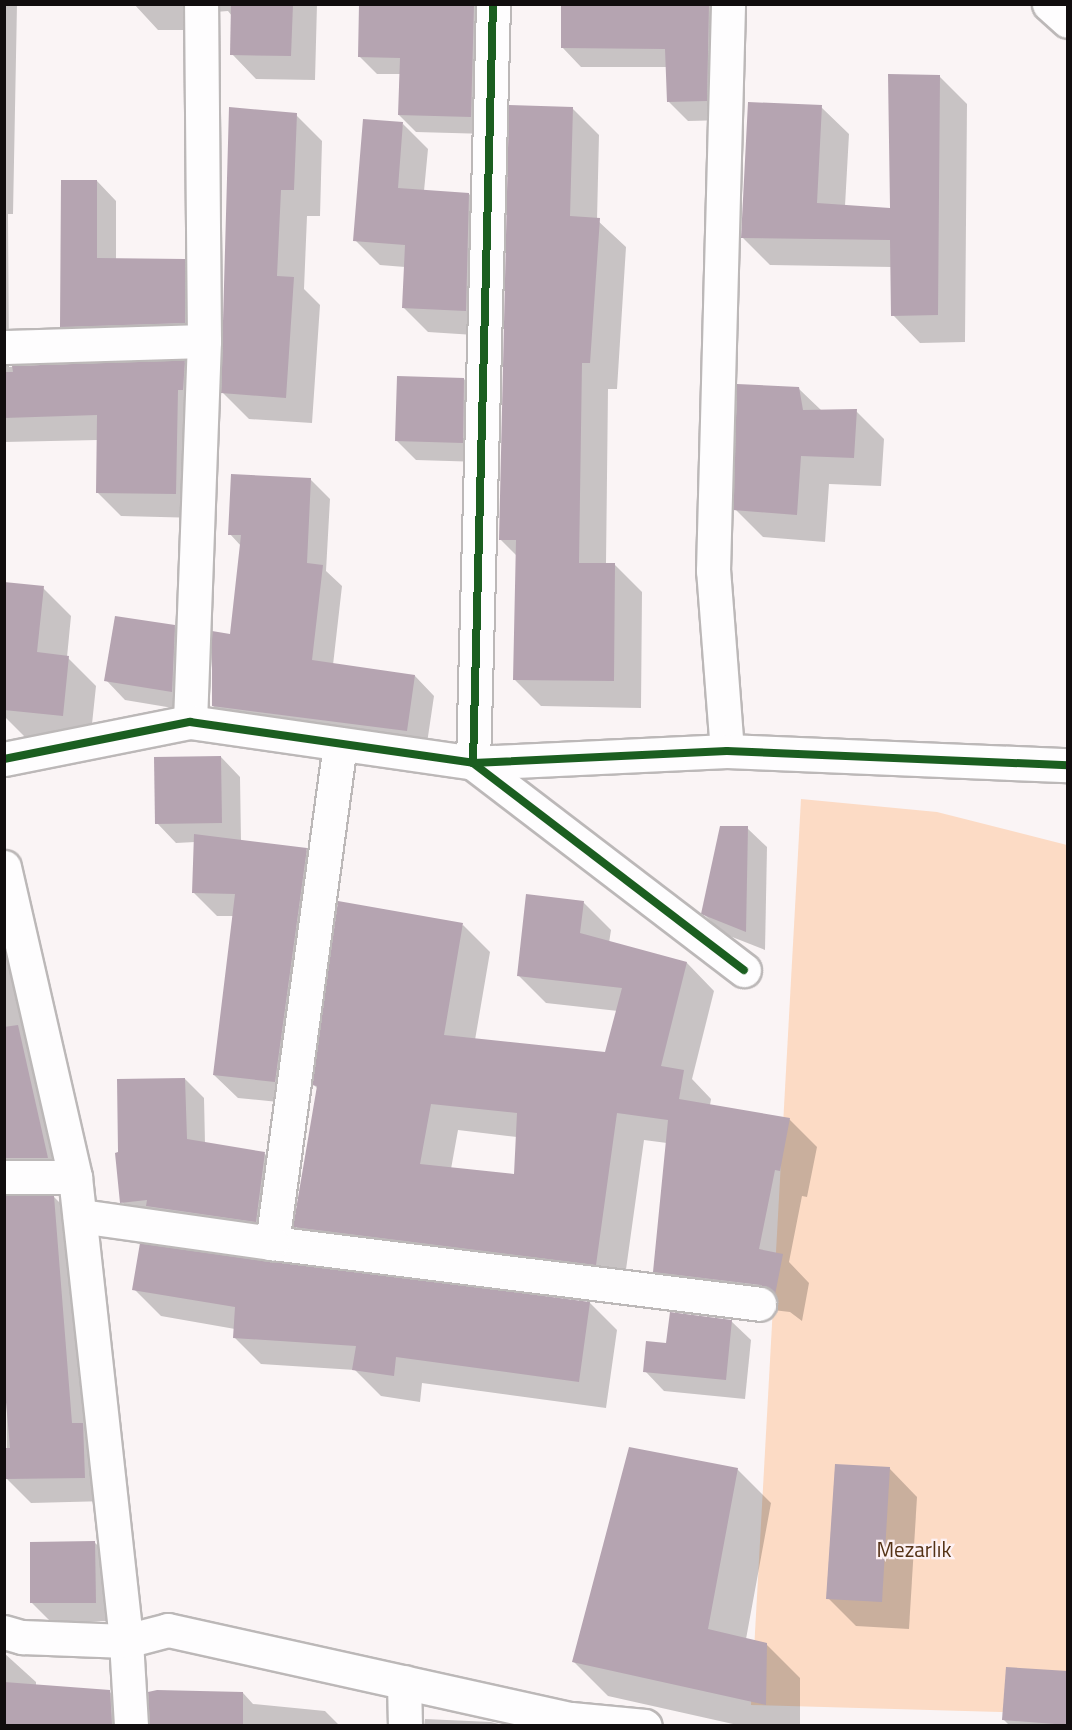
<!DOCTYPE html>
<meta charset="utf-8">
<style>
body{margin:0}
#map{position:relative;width:1072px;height:1730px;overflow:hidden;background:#faf4f5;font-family:"Titillium Web",sans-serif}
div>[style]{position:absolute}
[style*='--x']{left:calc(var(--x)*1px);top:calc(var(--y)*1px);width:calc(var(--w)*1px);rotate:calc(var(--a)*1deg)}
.green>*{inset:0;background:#fcdbc5}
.shadow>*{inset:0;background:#0003}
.building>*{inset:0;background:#b5a4b1}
.roads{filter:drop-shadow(2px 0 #bcb8b8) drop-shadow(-2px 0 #bcb8b8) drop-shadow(0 2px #bcb8b8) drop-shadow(0 -2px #bcb8b8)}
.minor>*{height:33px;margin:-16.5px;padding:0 16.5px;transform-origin:16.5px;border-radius:16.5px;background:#fefdfe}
.tertiary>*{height:33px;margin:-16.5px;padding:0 16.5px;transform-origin:16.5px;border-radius:16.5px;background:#fefdfe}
.secondary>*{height:33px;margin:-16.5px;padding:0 16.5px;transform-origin:16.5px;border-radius:16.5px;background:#fefdfe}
.cycleway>*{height:8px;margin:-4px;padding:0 4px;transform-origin:4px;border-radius:4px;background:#1b5e20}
span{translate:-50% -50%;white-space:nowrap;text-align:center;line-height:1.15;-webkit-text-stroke:4.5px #fdf1f4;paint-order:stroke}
.park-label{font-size:21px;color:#543216}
.frame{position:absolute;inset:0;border:6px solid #110d0e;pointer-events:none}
</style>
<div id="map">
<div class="green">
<div style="clip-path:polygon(801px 799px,937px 812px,1067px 845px,1067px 1714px,751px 1705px)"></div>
</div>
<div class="shadow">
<div style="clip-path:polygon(4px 4px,17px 4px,13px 214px,8px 214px,9px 367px,184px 362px,208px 386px,200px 518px,121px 516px,97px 492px,98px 440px,4px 442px)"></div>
<div style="clip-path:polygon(134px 4px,317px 4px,315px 80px,256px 79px,232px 54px,232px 16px,228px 11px,215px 12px,206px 30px,158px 30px)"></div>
<div style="clip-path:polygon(361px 4px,497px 4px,488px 134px,416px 132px,399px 115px,400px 74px,377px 74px,360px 57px)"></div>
<div style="clip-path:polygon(563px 4px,733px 4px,726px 120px,688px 121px,669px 102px,667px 67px,581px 67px,562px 47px)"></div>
<div style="clip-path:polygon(939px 76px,967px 104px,965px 342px,920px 343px,893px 315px,892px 267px,770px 265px,742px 237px,821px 107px,849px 134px,845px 206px,891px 209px)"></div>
<div style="clip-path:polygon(572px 108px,599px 135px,597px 220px,626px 247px,617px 389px,608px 389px,606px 565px,615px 565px,642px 592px,641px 708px,541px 706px,514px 679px,517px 556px,500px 539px)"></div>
<div style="clip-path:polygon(296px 115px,322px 141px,320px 216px,307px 216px,304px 289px,320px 305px,312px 423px,249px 419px,222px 392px)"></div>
<div style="clip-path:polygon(403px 124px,428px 149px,424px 191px,469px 194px,494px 219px,490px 336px,428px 332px,403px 307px,405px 267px,380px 265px,355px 240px)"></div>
<div style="clip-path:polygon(97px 181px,116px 201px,116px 260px,184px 261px,203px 280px,204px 342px,81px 345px,61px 326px)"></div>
<div style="clip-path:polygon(464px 379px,483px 399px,482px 462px,416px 460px,396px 440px)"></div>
<div style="clip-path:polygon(799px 389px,822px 411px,856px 411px,884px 439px,881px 486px,829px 484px,825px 542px,763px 537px,735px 509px)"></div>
<div style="clip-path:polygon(310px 479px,330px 499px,326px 571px,342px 586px,333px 665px,415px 676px,434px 696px,426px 750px,233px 725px,213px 706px,231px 636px,241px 546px,230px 534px)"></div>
<div style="clip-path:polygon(4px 584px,43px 588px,71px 616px,67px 657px,96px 686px,90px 743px,25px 737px,4px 716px)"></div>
<div style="clip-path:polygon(174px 627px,194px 646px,191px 711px,125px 700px,106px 680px)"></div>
<div style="clip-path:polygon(221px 757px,240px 777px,241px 842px,306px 850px,329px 873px,298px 1104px,238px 1098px,214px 1075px,234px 916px,217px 916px,193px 892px,195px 842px,176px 843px,157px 823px)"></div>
<div style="clip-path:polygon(747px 828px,767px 847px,765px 950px,722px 933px,703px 913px)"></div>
<div style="clip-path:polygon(evenodd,583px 902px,611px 930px,609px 943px,687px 963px,714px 991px,692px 1079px,711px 1099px,710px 1105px,789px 1119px,817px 1147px,807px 1197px,802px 1196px,789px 1262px,809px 1283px,802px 1321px,790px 1312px,682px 1299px,655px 1271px,667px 1143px,644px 1140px,623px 1291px,322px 1254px,295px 1226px,318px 1089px,314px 1085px,463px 925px,490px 952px,475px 1040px,606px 1054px,618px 1011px,546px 1003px,518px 975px,583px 902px,458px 1130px,517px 1137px,515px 1176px,451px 1169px,458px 1130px)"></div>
<div style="clip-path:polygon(4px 906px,71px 1182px,19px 1184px,12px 1197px,54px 1197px,78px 1221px,108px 1501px,31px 1503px,7px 1479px)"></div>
<div style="clip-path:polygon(185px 1079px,204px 1098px,205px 1144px,265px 1154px,284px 1173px,275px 1240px,141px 1221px,122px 1202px,120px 1154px)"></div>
<div style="clip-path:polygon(134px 1289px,590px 1303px,617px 1330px,606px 1408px,422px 1383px,420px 1402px,381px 1396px,355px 1370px,261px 1364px,234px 1337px,235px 1329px,161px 1316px)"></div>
<div style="clip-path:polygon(731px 1321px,751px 1340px,745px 1399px,664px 1391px,645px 1371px,667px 1344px)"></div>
<div style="clip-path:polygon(889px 1468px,917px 1497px,909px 1629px,856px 1626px,828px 1598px)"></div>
<div style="clip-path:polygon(737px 1469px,771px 1503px,746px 1639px,766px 1644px,800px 1678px,800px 1726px,742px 1726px,608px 1696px,574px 1662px)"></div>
<div style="clip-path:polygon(94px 1542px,114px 1561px,115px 1621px,51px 1622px,32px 1603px)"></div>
<div style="clip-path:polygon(4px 1653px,36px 1682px,36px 1686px,109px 1691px,137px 1719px,138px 1726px,4px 1726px)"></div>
<div style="clip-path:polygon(1068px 1673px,1068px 1726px,1010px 1726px,1004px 1720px)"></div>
<div style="clip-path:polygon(243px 1693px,253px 1704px,325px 1711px,340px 1726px,149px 1726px,149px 1694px)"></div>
<div style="clip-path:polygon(425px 1719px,491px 1722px,507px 1726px,424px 1726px)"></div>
</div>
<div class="building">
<div style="clip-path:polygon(231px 4px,293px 4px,291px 56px,230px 55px)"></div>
<div style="clip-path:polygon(359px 4px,474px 4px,471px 117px,398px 115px,400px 58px,358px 57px)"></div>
<div style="clip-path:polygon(561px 4px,709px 4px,707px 101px,667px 102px,665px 49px,561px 48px)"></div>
<div style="clip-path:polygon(888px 74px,940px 75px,938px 315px,891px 316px,890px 240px,741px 238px,748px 102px,822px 105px,817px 203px,890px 208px)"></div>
<div style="clip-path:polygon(509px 105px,573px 107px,570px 216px,600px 218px,590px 363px,582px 363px,579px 563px,615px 563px,614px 681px,513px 680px,516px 540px,499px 540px)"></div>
<div style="clip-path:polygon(229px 107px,297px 113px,294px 190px,281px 190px,277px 276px,294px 277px,286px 398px,221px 393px)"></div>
<div style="clip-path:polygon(363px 119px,403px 122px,398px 188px,469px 193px,466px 311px,402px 308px,405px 245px,353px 241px)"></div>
<div style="clip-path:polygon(61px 180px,97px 180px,97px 258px,185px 259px,185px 323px,60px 327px)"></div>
<div style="clip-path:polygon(185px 360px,183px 390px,178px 390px,176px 494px,96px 493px,97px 415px,4px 418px,4px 372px,13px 372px,12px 366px)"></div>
<div style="clip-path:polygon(397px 376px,464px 378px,463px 443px,395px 441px)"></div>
<div style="clip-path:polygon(737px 384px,799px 387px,803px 410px,857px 409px,854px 458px,801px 456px,797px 515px,733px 510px)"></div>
<div style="clip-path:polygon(231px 474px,311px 478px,307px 563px,323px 565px,312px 660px,415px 675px,407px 731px,212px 706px,212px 631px,230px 634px,241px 535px,228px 535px)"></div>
<div style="clip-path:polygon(4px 582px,44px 586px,37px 652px,69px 656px,63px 716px,4px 710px)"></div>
<div style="clip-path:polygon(115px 616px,175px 625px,172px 692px,104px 681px)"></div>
<div style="clip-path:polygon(221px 756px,222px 823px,155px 824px,154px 757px)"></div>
<div style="clip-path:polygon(720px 826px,748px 826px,746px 932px,701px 914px)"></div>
<div style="clip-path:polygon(194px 834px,307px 848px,275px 1082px,213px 1075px,235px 894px,192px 893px)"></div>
<div style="clip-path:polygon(evenodd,526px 894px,584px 901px,580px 933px,687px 962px,661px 1066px,684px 1070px,679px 1099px,790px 1118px,780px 1171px,775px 1170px,759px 1249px,783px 1254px,775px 1295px,761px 1285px,653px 1272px,668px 1120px,617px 1113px,596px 1265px,293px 1227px,317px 1086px,312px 1085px,338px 901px,463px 923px,444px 1035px,605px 1052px,622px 988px,517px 976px,526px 894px,431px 1104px,517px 1113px,514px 1174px,420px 1164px,431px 1104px)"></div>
<div style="clip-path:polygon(18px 1025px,48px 1158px,4px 1158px,4px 1027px)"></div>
<div style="clip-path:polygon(185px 1078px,187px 1139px,265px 1152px,256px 1222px,146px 1206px,147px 1200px,120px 1203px,115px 1153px,118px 1152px,117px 1079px)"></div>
<div style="clip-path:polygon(4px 1196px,54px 1196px,72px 1423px,83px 1423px,85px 1478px,5px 1479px,5px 1448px,10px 1448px,4px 1379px)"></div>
<div style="clip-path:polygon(140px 1243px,590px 1302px,579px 1382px,396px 1357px,394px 1376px,352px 1370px,356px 1346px,233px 1338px,235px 1307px,132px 1290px)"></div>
<div style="clip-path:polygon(670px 1312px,732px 1320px,726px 1380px,643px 1372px,646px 1341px,666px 1343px)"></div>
<div style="clip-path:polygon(629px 1447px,738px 1468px,708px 1629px,767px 1643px,766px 1705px,572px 1662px)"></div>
<div style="clip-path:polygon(835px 1464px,890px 1467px,882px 1602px,826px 1599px)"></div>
<div style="clip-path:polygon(95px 1541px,96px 1603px,30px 1603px,30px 1542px)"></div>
<div style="clip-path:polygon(1006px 1667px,1068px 1671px,1068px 1725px,1002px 1720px)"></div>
<div style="clip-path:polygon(4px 1682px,110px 1690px,112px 1725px,4px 1725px)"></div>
<div style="clip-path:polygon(157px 1690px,243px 1692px,243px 1725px,150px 1725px,148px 1692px)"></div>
</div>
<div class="roads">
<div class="minor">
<div style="--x:493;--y:4;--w:759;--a:91.51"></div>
<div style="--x:473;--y:763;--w:341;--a:37.4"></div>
<div style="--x:4;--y:347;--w:200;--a:-1.7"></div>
<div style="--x:190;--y:722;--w:381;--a:-87.9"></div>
<div style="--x:204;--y:341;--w:337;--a:-90.5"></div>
<div style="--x:340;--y:744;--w:504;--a:97.76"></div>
<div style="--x:272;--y:1243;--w:491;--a:7.1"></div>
<div style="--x:727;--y:751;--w:181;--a:-94.4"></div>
<div style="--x:713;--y:571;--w:567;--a:-88.48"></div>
<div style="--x:4;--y:867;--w:318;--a:77.1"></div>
<div style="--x:75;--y:1177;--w:467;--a:83.7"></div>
<div style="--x:126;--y:1641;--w:85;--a:86.6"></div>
<div style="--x:4;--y:1177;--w:71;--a:0"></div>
<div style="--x:80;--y:1216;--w:194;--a:8"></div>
<div style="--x:404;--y:1682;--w:44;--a:88.7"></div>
</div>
<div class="tertiary">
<div style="--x:4;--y:759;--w:190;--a:-11.3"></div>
<div style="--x:190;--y:722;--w:286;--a:8.2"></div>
<div style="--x:473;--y:763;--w:254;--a:-2.7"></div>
<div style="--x:727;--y:751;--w:341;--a:2.4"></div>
<div style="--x:4;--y:1632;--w:19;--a:16"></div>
<div style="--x:22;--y:1637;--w:104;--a:2.2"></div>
<div style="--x:126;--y:1641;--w:43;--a:-14.7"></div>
<div style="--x:168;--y:1630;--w:413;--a:12.5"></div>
<div style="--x:571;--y:1719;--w:74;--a:5.4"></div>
</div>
<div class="secondary">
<div style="--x:1049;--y:4;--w:25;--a:42"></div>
</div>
</div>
<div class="cycleway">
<div style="--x:493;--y:4;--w:759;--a:91.51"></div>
<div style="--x:473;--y:763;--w:341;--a:37.4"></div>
<div style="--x:4;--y:759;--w:190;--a:-11.3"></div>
<div style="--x:190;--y:722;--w:286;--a:8.2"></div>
<div style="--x:473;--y:763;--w:254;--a:-2.7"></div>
<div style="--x:727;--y:751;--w:341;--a:2.4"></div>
</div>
<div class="park-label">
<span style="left:914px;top:1549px">Mezarlık</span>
</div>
<div class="frame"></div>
</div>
